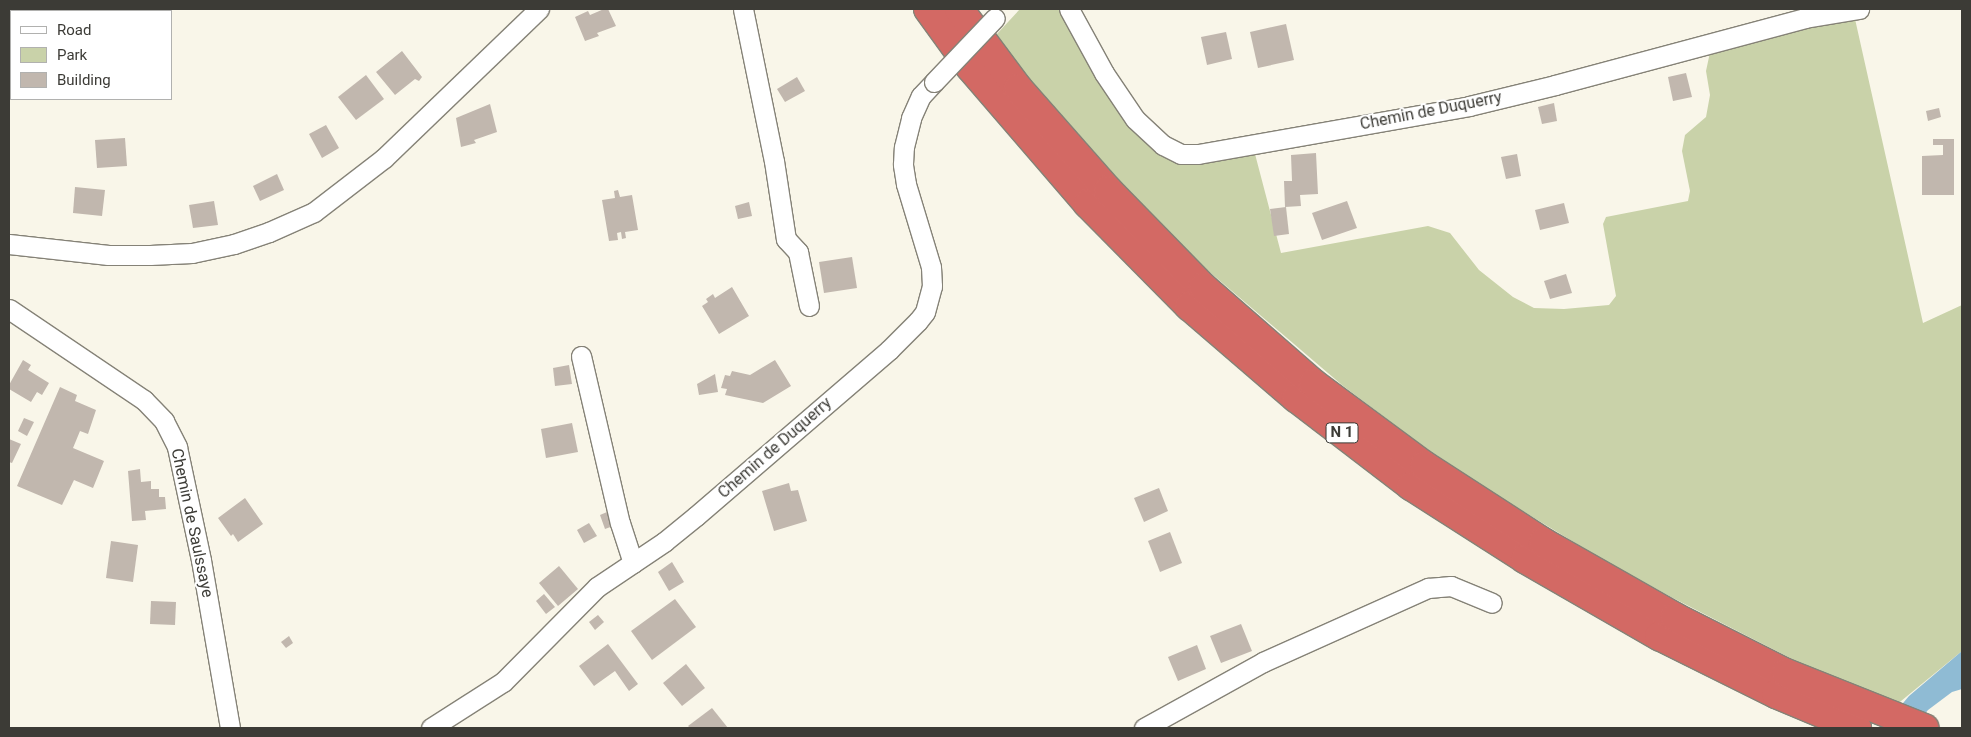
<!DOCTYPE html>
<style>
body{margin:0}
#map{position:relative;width:1971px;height:737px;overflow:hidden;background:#f9f6e9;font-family:Roboto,sans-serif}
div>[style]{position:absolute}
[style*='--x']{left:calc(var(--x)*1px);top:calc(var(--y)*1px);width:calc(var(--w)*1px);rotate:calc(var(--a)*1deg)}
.green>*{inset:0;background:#c9d2a9}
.water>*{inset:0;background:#8fbbd4}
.building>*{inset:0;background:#c1b7ae}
.roads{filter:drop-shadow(1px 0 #858277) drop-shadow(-1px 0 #858277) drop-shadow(0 1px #858277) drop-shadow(0 -1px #858277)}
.minor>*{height:19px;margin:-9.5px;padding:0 9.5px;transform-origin:9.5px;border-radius:9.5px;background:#fff}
.highway>*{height:28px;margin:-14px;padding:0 14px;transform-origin:14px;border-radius:14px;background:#d36964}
.bridges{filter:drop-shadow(1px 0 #858277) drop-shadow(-1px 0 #858277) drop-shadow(0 1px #858277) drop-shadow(0 -1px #858277)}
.minor-bridge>*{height:19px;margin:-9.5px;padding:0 9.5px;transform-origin:9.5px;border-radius:9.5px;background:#fff}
span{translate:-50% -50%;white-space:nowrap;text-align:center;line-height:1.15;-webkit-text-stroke:4px #fff;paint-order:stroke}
.shield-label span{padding:1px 4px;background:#fff;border:1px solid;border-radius:4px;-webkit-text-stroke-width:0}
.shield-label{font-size:15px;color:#3c3b36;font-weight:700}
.street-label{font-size:16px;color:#3c3b36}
.frame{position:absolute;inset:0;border:10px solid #3c3b36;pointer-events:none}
.legend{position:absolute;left:10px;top:10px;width:162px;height:90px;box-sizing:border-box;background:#fff;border:1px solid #b1b1af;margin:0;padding:6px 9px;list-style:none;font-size:15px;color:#3c3b36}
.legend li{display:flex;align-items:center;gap:10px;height:25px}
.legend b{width:25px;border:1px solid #b1b1af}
</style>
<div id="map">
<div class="green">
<div style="clip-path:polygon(1020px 9px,1058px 9px,1161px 152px,1171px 161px,1184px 164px,1255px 154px,1281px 253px,1428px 226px,1450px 233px,1479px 270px,1513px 297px,1534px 308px,1564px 309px,1609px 305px,1616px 296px,1603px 224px,1606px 217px,1688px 201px,1690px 191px,1682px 151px,1685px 135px,1706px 117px,1710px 95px,1706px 71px,1712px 43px,1853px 10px,1923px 323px,1962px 305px,1962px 651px,1895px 706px,1810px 668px,1671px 597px,1595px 555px,1503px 499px,1421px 445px,1342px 385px,1151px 222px,1055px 113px,996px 35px)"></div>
</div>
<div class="water">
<div style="clip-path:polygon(1962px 651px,1962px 689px,1952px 692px,1928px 710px,1913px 728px,1882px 728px,1909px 696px)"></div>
</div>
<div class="building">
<div style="clip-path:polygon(604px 9px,608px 9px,616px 26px,597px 33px,599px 36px,585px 41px,575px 17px,588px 11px,590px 15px)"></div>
<div style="clip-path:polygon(1286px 24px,1294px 60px,1258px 68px,1250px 32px)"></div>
<div style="clip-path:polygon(1226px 32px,1232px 59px,1207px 65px,1201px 37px)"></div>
<div style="clip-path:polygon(402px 51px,422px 77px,419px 81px,415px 79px,395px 95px,376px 72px)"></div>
<div style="clip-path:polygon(1686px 73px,1692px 97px,1673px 101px,1668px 77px)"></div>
<div style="clip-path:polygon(366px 75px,384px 99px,356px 120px,338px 97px)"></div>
<div style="clip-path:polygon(797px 77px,805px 91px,785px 102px,777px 89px)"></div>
<div style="clip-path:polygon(1554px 103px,1557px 121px,1542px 124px,1538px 107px)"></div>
<div style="clip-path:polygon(490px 104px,497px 132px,474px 140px,476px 143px,461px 147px,456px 118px)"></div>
<div style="clip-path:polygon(1939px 108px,1941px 117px,1928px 121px,1926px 111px)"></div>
<div style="clip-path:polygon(326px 125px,339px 148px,322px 158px,309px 134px)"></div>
<div style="clip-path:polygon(125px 138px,127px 166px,97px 168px,95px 140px)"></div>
<div style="clip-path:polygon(1933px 139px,1954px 139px,1954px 195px,1922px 195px,1922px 156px,1943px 155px,1943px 145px,1933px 145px)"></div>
<div style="clip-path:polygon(1316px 153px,1318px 194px,1300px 195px,1301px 206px,1285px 207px,1284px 181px,1292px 181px,1291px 155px)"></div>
<div style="clip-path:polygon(1517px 154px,1521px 176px,1506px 179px,1501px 157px)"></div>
<div style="clip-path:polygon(277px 174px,284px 190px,260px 201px,253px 186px)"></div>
<div style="clip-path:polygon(75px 187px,105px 190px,102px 216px,73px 213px)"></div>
<div style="clip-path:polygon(618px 190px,620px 197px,632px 195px,638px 230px,625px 232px,626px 238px,622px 239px,621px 232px,617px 233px,618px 240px,609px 241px,602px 200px,615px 198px,614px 191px)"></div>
<div style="clip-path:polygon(214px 201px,218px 225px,193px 228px,189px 205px)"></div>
<div style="clip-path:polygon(1347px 201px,1357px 228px,1322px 240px,1312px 213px)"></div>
<div style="clip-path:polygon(749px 202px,752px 216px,738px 219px,735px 206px)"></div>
<div style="clip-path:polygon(1564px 203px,1569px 223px,1540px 230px,1535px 210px)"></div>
<div style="clip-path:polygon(1286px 207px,1289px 234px,1274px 236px,1270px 209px)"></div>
<div style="clip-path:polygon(852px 257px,857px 288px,824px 293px,819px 262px)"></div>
<div style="clip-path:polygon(1566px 274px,1572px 293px,1550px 299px,1544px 281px)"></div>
<div style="clip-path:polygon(732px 287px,749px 316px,719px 334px,702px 306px,708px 302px,706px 299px,713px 294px,715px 298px)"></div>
<div style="clip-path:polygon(23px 360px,31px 365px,28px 370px,49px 383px,42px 395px,37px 392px,31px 402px,9px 389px,9px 385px)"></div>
<div style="clip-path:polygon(775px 360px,791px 386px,763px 403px,725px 395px,727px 389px,721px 388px,725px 375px,730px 376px,732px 371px,750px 375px)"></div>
<div style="clip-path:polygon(569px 365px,572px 384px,555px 386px,553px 368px)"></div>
<div style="clip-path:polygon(715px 374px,718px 392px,699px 395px,697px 384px)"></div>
<div style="clip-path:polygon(60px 387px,77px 395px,75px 401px,96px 410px,88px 434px,80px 431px,73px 448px,104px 461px,93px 488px,74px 480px,62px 505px,17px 486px)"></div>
<div style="clip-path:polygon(24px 418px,34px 422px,27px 436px,18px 431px)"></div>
<div style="clip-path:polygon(572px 423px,578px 452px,546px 458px,541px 429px)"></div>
<div style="clip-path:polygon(9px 439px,21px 444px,12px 463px,9px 462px)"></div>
<div style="clip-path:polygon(140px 469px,141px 482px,151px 481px,151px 489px,159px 489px,159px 497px,165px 497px,166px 509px,145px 511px,146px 520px,132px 521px,128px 471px)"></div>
<div style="clip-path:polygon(789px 483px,791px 491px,798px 490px,807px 521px,774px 531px,762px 491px)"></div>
<div style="clip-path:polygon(1159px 488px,1168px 511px,1144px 522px,1134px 498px)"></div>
<div style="clip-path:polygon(245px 498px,263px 524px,238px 542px,233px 534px,231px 536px,218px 518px)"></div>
<div style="clip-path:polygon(607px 512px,613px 526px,605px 529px,600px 515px)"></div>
<div style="clip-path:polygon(589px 523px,597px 536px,584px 543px,577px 530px)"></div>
<div style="clip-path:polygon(1170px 532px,1182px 563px,1160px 572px,1148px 541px)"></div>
<div style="clip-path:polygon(111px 541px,138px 545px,133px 582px,106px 578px)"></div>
<div style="clip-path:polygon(672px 562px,684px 582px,669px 591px,658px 572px)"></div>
<div style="clip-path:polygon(559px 566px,578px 589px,558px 606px,539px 583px)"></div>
<div style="clip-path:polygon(544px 594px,555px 607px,546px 614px,536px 601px)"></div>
<div style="clip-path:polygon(675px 599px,696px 627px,652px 660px,631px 631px)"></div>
<div style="clip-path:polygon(151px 601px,176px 602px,175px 625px,150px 624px)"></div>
<div style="clip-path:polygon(598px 615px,604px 622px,595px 630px,589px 622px)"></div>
<div style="clip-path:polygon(1241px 624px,1252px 651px,1221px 663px,1210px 636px)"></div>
<div style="clip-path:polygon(289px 636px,293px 643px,286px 648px,281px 642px)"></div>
<div style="clip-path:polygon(608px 644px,638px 684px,629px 691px,615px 671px,594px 686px,579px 666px)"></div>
<div style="clip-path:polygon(1197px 645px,1206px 669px,1178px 681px,1168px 657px)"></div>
<div style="clip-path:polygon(686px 664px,705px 688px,682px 706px,663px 683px)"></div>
<div style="clip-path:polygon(712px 708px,728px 728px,690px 728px,688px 726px)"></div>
</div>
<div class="roads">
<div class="minor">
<div style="--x:743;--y:9;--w:155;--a:78.5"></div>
<div style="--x:774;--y:161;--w:79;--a:81.3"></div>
<div style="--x:786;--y:239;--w:18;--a:47"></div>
<div style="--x:798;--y:252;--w:55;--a:78.5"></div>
<div style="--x:1069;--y:9;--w:73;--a:61.3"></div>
<div style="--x:1104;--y:73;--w:55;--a:56"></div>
<div style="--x:1135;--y:119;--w:38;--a:43"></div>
<div style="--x:1163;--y:145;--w:20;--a:27"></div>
<div style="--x:1181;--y:154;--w:17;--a:0"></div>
<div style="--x:1198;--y:154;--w:275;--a:-10"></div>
<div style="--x:1469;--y:106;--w:89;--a:-13.7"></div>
<div style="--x:1555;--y:85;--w:259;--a:-15"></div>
<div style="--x:1805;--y:18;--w:55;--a:-9.5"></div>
<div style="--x:9;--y:244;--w:100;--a:6.3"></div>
<div style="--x:108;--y:255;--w:42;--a:0"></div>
<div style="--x:150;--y:255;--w:42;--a:-2.7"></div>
<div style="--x:192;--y:253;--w:43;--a:-12.1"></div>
<div style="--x:234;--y:244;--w:37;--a:-19"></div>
<div style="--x:269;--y:232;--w:49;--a:-24"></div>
<div style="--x:314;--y:212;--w:88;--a:-37.6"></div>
<div style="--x:384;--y:158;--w:215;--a:-43.9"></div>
<div style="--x:9;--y:309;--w:163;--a:34"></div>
<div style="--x:144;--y:400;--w:29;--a:46"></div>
<div style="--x:164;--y:421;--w:29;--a:63"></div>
<div style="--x:177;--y:447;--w:116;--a:78"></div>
<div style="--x:201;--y:560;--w:170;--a:80.2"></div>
<div style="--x:581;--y:356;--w:171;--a:76.9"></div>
<div style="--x:620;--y:523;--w:42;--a:72"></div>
<div style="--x:431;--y:728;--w:85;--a:-32.6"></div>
<div style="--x:503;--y:682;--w:134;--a:-45.3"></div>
<div style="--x:597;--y:587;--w:81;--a:-33.9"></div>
<div style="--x:664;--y:542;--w:41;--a:-39.1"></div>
<div style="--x:696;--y:516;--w:255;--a:-40.7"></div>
<div style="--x:889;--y:350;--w:41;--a:-45"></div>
<div style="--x:918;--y:321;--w:11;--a:-52"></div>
<div style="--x:925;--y:312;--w:27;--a:-75"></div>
<div style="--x:932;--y:286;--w:19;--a:-93"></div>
<div style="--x:931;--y:267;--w:87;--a:-106.8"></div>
<div style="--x:906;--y:184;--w:20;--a:-99"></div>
<div style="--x:903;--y:164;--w:17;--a:-87"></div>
<div style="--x:904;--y:147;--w:30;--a:-76"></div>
<div style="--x:911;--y:118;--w:24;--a:-66"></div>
<div style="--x:921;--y:96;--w:19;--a:-47"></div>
<div style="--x:1144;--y:728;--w:136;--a:-29"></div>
<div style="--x:1263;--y:662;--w:181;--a:-24.2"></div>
<div style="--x:1428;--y:588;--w:23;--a:-5"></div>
<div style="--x:1451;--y:586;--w:44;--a:22.5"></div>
</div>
<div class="highway">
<div style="--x:928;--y:9;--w:72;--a:54.1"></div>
<div style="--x:970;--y:67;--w:181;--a:49.3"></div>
<div style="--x:1088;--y:204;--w:144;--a:45.3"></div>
<div style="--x:1189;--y:306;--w:141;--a:40.7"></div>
<div style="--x:1296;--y:398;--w:145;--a:37.4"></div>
<div style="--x:1411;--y:486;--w:135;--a:32.6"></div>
<div style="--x:1525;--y:559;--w:155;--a:29.9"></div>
<div style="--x:1659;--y:636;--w:131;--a:26.4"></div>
<div style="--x:1776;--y:694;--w:88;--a:22.8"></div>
<div style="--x:959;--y:9;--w:99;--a:53.2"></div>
<div style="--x:1018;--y:88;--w:136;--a:48.6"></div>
<div style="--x:1108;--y:190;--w:136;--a:45.6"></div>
<div style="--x:1203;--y:287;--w:146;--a:41.1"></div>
<div style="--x:1313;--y:383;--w:138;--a:36.5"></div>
<div style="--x:1424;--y:465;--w:142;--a:32.9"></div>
<div style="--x:1543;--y:542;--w:152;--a:29.6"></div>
<div style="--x:1675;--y:617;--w:124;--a:26.8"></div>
<div style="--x:1786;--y:673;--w:149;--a:21.7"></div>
</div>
</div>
<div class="bridges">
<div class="minor-bridge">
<div style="--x:934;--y:82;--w:88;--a:-46.4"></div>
</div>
</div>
<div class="shield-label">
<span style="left:1342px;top:433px">N 1</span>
</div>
<div class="street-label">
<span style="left:1431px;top:111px;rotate:-11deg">Chemin de Duquerry</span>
<span style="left:775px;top:448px;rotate:-41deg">Chemin de Duquerry</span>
<span style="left:192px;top:523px;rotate:78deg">Chemin de Saulssaye</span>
</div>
<div class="frame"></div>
<ul class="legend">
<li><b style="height:6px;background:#fff"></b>Road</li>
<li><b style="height:14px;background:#c9d2a9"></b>Park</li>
<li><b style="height:14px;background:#c1b7ae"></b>Building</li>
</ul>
</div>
